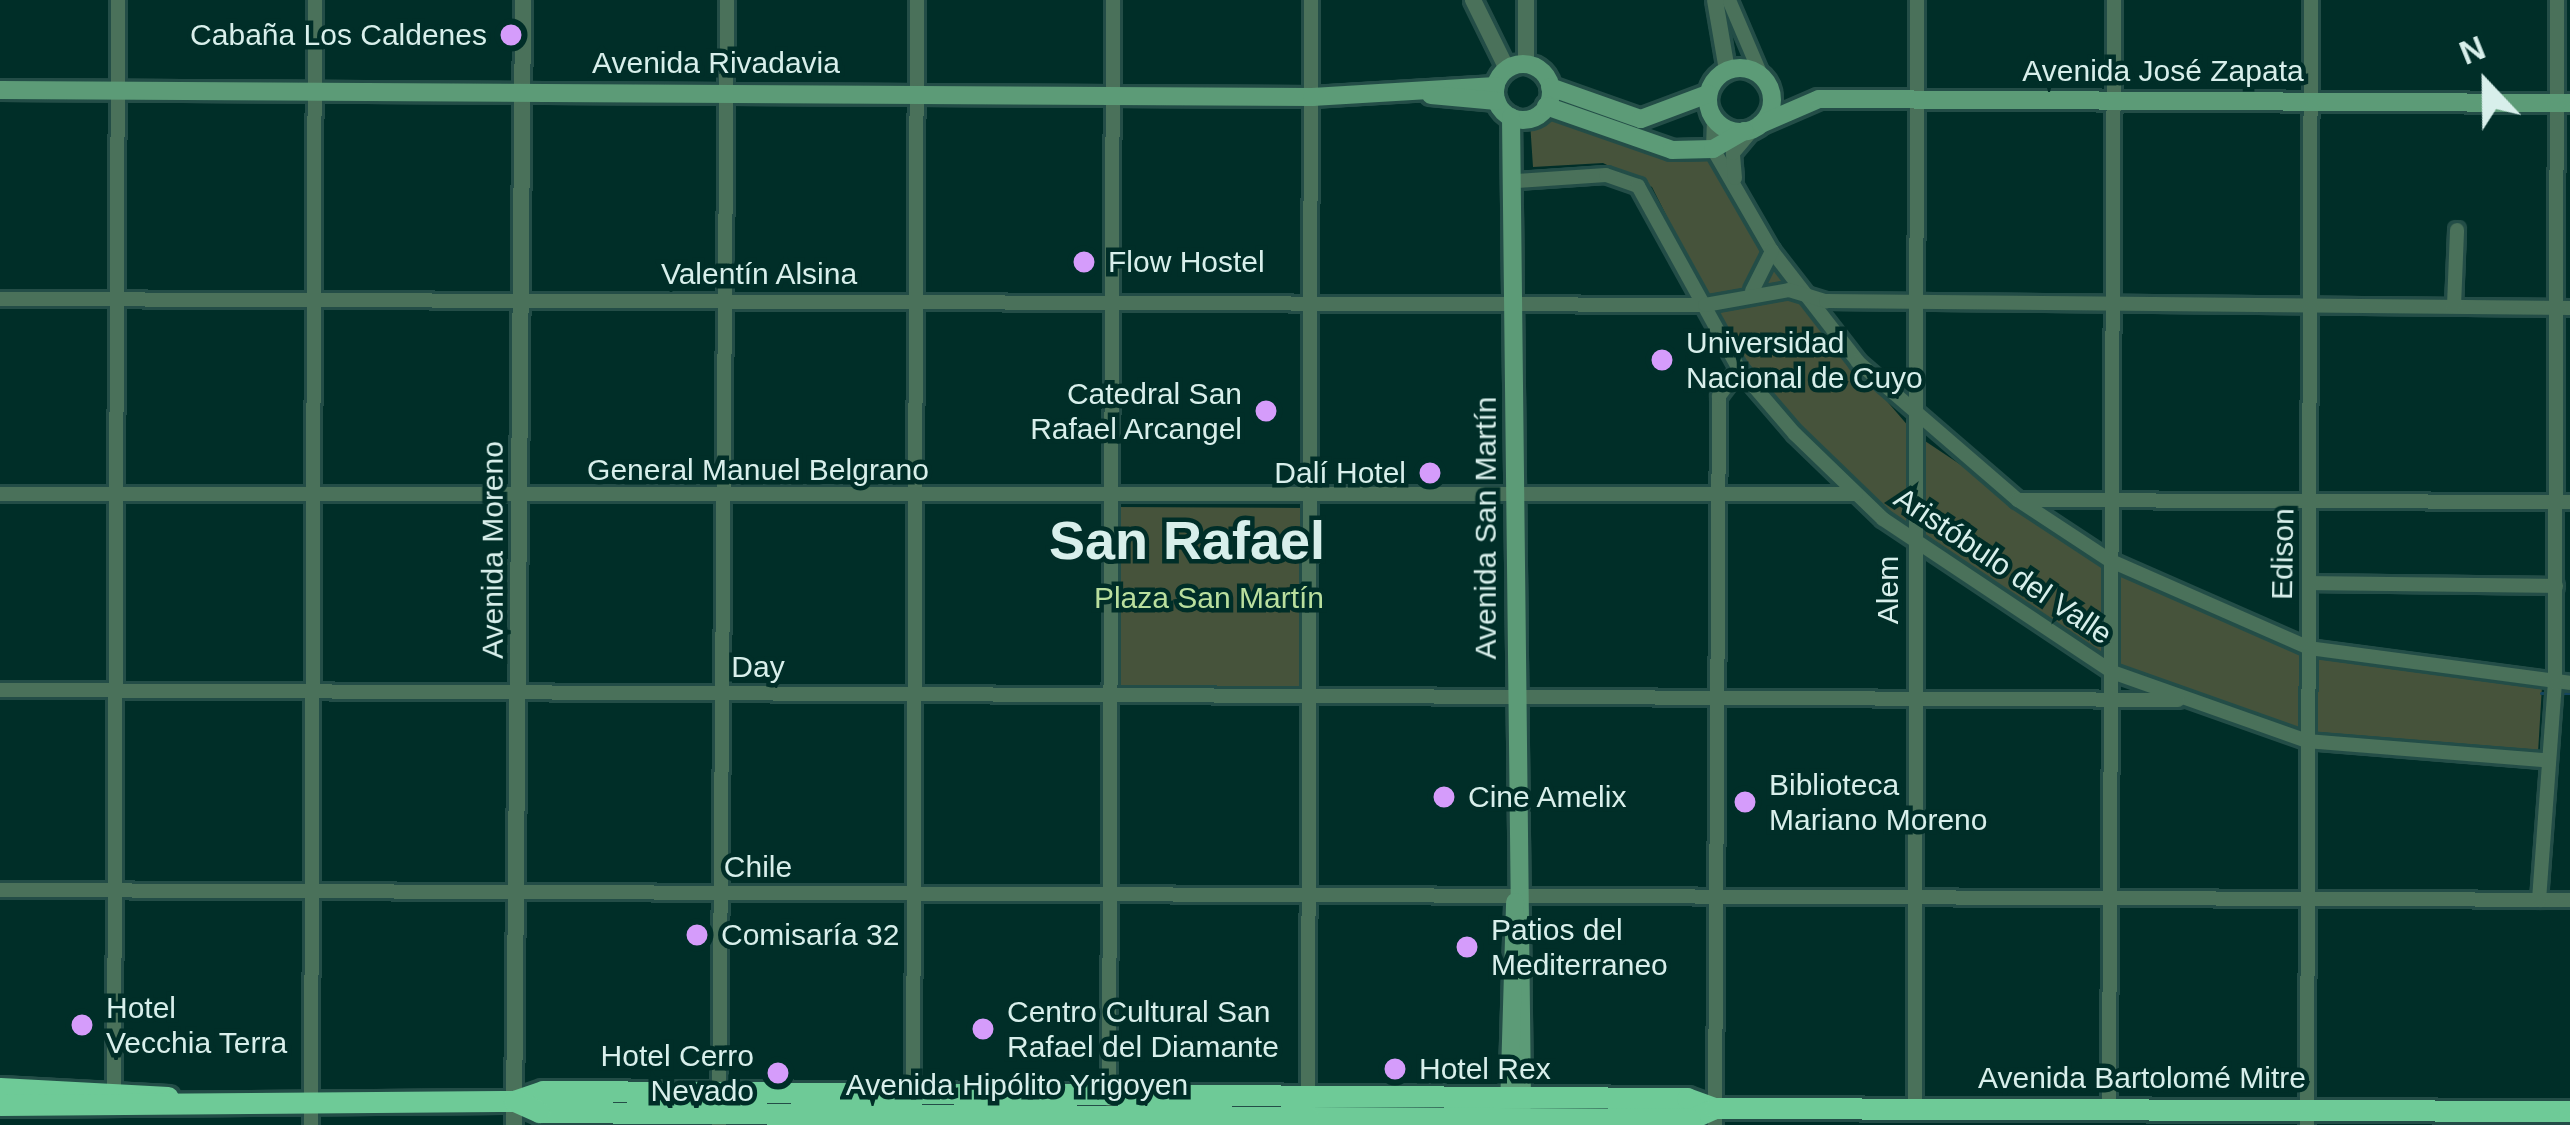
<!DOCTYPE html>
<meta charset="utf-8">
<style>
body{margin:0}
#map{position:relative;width:2570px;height:1125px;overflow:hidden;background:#002e28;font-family:Helvetica,sans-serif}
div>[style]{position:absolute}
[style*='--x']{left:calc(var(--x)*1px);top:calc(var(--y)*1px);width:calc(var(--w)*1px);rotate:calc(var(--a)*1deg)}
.green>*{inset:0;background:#46533b}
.stream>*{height:3px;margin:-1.5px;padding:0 1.5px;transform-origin:1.5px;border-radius:1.5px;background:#14455e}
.roads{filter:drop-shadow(3px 0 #234d47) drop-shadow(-3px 0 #234d47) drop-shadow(0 3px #234d47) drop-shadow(0 -3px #234d47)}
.minor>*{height:14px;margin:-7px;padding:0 7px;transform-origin:7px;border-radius:7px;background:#4a715a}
.tertiary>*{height:16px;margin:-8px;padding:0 8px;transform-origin:8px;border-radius:8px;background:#4a715a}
.secondary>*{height:18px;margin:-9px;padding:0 9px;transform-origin:9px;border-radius:9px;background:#5c9b77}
.secondary>.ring{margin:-9px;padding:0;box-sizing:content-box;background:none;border:18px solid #5c9b77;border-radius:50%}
.trunk>*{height:21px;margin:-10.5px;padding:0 10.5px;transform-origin:10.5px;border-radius:10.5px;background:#6eca97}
.dots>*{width:33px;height:33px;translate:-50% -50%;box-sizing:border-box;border:6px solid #002e28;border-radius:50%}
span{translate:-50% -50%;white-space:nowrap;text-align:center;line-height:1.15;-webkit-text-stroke:9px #002e28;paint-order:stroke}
.poi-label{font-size:30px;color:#d8efeb}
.right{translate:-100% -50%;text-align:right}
.left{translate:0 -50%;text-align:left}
.street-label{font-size:30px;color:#d8efeb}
.park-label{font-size:30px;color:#badf9e}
.town-label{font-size:54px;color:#d8efeb;font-weight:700}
.north{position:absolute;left:2426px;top:24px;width:120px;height:120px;-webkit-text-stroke:9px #002e28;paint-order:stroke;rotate:338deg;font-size:33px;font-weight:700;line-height:48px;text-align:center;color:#d8efeb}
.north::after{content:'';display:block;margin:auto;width:42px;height:54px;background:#d8efeb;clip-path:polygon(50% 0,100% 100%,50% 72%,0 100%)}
</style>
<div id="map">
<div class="green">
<div style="clip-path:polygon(1553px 113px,1669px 159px,1711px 158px,1804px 305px,1916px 435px,2117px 569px,2308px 654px,2542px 686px,2538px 753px,2301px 731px,2112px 663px,1859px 492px,1740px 361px,1652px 187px,1603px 163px,1533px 167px,1530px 122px)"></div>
<div style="clip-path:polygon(1115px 507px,1305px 508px,1303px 689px,1114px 689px)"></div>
</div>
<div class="stream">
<div style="--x:2541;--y:693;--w:3;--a:0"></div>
<div style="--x:2562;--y:693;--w:8;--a:0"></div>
</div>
<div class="roads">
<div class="minor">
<div style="--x:1729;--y:0;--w:82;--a:66.9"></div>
<div style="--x:1714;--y:119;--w:30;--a:92"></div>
<div style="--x:1713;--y:149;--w:118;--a:60"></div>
<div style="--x:1772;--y:251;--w:140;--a:52.2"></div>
<div style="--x:1858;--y:362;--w:211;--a:40.8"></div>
<div style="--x:2018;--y:500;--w:111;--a:33.3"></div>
<div style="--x:2111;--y:561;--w:216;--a:23.7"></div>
<div style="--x:2309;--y:648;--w:263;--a:7.6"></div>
<div style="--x:1735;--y:178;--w:25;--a:-95"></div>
<div style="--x:1733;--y:153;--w:31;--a:-50"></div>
<div style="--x:1517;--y:181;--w:89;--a:-3.9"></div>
<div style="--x:1606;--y:175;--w:34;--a:19"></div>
<div style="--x:1638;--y:186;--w:209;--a:61.1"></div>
<div style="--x:1739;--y:369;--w:86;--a:49.3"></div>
<div style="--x:1795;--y:434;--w:122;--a:44"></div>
<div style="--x:1883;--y:519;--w:275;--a:33.7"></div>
<div style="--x:2112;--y:672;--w:207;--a:19.5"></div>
<div style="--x:2307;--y:741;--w:238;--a:4.6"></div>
<div style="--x:1752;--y:291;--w:45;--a:-63.4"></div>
<div style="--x:0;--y:299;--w:1705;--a:0.2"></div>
<div style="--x:1705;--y:305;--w:85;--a:-10.1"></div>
<div style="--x:1789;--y:290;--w:39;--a:17"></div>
<div style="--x:1826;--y:301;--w:744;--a:0.54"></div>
<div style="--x:2454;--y:306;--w:76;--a:-87.7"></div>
<div style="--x:0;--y:494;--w:1856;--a:0"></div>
<div style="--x:2018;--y:500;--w:552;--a:0.21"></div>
<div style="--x:2310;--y:583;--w:246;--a:0.7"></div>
<div style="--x:0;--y:690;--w:2178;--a:0.26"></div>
<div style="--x:0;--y:890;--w:2570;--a:0.22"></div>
<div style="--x:2539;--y:900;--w:218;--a:-85.8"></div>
<div style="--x:2555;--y:683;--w:683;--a:-89.83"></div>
<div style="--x:114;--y:1099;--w:1099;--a:-89.79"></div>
<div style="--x:1109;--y:1099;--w:1099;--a:-89.79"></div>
<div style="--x:1308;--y:1102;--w:1102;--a:-89.84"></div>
<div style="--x:2109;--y:1107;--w:1107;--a:-89.74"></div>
<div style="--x:1915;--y:1108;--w:1108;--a:-89.9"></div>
<div style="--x:311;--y:1125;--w:1125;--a:-89.8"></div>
<div style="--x:719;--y:1125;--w:1125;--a:-89.59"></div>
<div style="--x:913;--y:1125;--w:1125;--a:-89.8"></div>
<div style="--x:1715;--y:1125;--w:729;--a:-89.69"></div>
<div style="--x:1719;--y:396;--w:34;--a:-53"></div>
<div style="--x:2307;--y:1125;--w:1125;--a:-89.8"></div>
</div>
<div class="tertiary">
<div style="--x:1473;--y:0;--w:77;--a:63.8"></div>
<div style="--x:1526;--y:0;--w:64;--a:90"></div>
<div style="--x:1715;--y:0;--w:71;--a:80.3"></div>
<div style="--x:514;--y:1125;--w:1125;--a:-89.54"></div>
</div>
<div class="secondary">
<div class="ring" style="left:1495px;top:64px;width:38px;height:38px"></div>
<div class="ring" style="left:1708px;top:68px;width:46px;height:46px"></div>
<div style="--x:1550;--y:87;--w:96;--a:19.4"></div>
<div style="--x:1641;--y:119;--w:72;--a:-20.5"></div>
<div style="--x:0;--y:90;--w:1312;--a:0.31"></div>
<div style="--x:1312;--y:97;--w:184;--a:-3.4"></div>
<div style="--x:1431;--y:95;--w:66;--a:5.2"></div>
<div style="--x:1546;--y:106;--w:133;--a:19.2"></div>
<div style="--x:1672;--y:150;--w:41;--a:-1.4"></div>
<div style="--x:1713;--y:149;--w:36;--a:-30"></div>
<div style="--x:1511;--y:117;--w:989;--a:89.36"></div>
<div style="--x:1761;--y:124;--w:63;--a:-23.3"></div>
<div style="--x:1819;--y:99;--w:751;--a:0.31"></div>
<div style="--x:1509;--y:1108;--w:206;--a:-88.3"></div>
</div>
<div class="trunk">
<div style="--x:0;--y:1088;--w:168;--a:3.1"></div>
<div style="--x:0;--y:1105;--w:514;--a:-0.45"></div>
<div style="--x:514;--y:1101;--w:31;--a:-19"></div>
<div style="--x:543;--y:1091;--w:1144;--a:0.35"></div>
<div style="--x:1687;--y:1098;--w:30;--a:20"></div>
<div style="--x:1715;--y:1108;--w:27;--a:156"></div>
<div style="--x:1690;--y:1119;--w:382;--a:-179.7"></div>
<div style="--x:1308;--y:1117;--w:769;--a:-179.63"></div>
<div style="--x:539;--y:1112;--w:27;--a:-156"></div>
<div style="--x:1715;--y:1108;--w:855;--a:0.2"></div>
</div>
</div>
<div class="dots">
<div style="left:511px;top:35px;background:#d59cfb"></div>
<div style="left:1084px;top:262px;background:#d59cfb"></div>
<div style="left:1662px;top:360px;background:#d59cfb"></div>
<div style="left:1266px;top:411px;background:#d59cfb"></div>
<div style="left:1430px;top:473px;background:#d59cfb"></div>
<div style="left:1444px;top:797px;background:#d59cfb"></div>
<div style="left:1745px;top:802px;background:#d59cfb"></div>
<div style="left:697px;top:935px;background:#d59cfb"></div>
<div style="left:1467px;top:947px;background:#d59cfb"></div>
<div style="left:82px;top:1025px;background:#d59cfb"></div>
<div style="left:983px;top:1029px;background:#d59cfb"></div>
<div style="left:1395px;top:1069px;background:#d59cfb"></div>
<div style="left:778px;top:1073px;background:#d59cfb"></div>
</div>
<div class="poi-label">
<span class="right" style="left:487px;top:35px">Cabaña Los Caldenes</span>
<span class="left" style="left:1108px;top:262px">Flow Hostel</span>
<span class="left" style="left:1686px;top:360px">Universidad<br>Nacional de Cuyo</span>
<span class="right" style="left:1242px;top:411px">Catedral San<br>Rafael Arcangel</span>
<span class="right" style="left:1406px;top:473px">Dalí Hotel</span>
<span class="left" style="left:1769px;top:802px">Biblioteca<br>Mariano Moreno</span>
<span class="left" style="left:1468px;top:797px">Cine Amelix</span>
<span class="left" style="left:1491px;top:947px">Patios del<br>Mediterraneo</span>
<span class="left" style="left:721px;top:935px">Comisaría 32</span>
<span class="left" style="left:106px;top:1025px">Hotel<br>Vecchia Terra</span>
<span class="left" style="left:1007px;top:1029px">Centro Cultural San<br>Rafael del Diamante</span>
<span class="right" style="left:754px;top:1073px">Hotel Cerro<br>Nevado</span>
<span class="left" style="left:1419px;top:1069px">Hotel Rex</span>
</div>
<div class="street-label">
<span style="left:716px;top:63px">Avenida Rivadavia</span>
<span style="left:2163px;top:71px">Avenida José Zapata</span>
<span style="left:759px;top:274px">Valentín Alsina</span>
<span style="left:758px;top:470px">General Manuel Belgrano</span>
<span style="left:1486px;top:528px;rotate:-90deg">Avenida San Martín</span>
<span style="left:493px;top:550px;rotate:-90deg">Avenida Moreno</span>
<span style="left:2283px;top:554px;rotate:-89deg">Edison</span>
<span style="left:2003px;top:566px;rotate:34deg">Aristóbulo del Valle</span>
<span style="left:1888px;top:590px;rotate:-90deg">Alem</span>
<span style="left:758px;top:667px">Day</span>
<span style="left:758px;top:867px">Chile</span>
<span style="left:2142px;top:1078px">Avenida Bartolomé Mitre</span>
<span style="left:1017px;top:1085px">Avenida Hipólito Yrigoyen</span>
</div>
<div class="park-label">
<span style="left:1209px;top:598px">Plaza San Martín</span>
</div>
<div class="town-label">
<span style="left:1187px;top:540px">San Rafael</span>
</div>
<div class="north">N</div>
</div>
